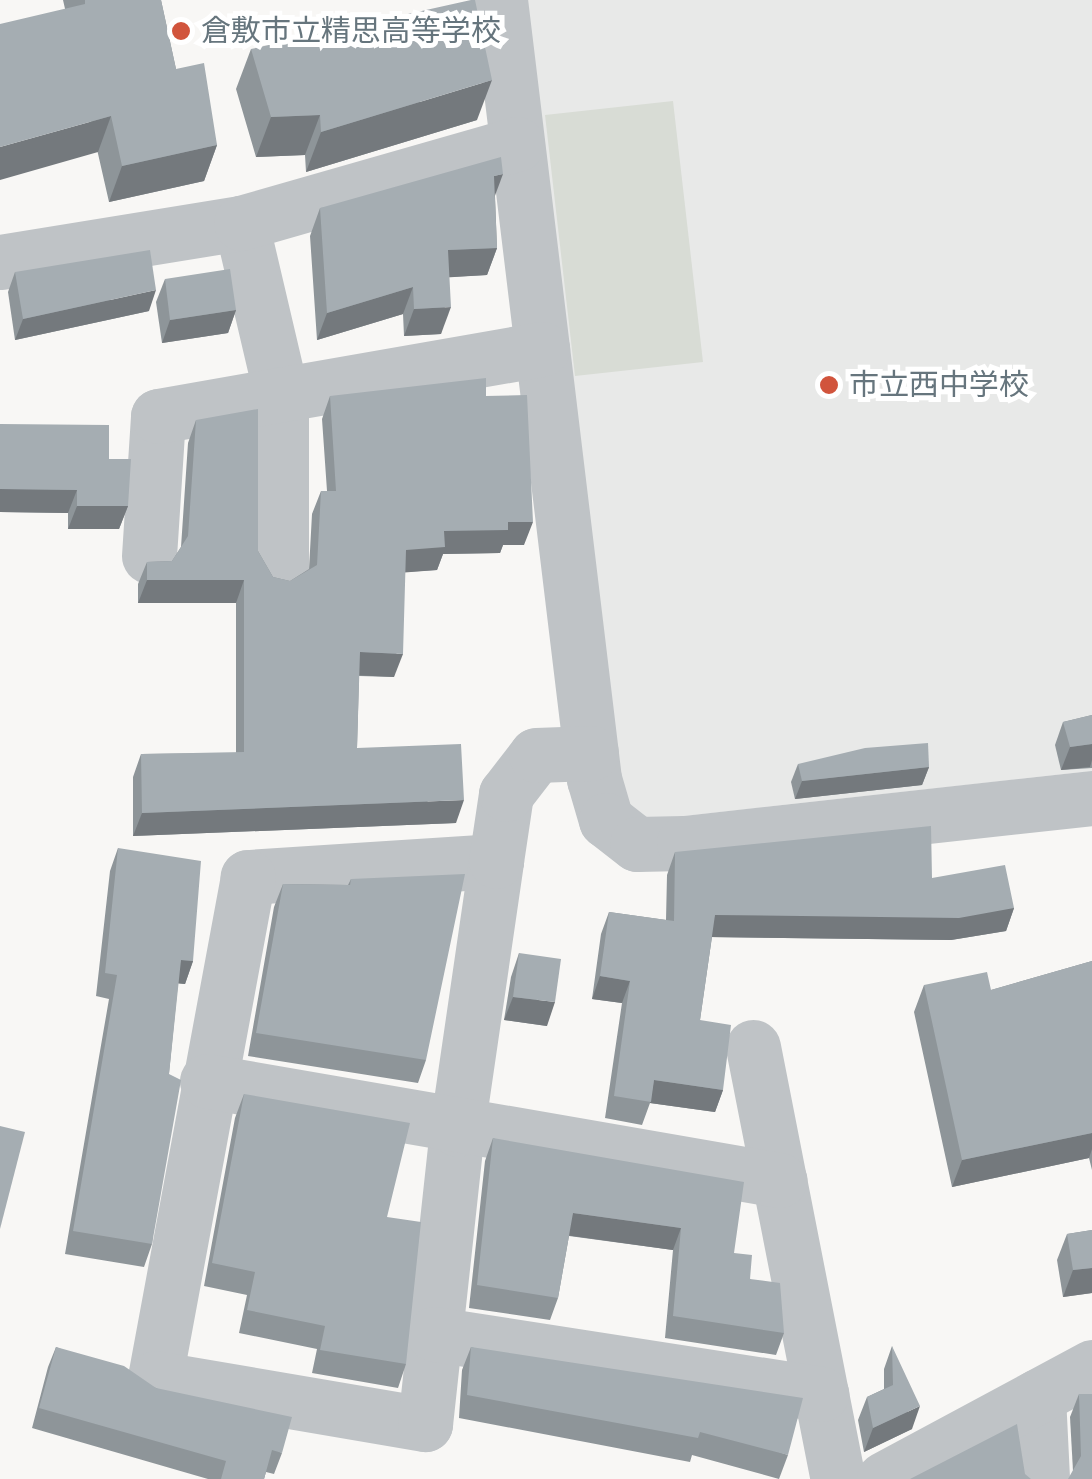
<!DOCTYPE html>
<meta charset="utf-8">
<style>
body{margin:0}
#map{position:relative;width:1092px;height:1479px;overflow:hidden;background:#f8f7f5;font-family:"DejaVu Sans","Noto Sans JP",sans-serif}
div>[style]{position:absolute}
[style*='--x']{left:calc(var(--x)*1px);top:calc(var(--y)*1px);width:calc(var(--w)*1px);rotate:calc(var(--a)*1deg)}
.built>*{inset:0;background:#e8e9e8}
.green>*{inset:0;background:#d8dcd5}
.minor>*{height:55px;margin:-27.5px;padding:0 27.5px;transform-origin:27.5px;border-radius:27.5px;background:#bfc3c6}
.wall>*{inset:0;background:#8e9599}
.shaded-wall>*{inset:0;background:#74797d}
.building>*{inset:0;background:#a5adb2}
.dots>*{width:28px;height:28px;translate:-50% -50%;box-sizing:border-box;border:5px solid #fff;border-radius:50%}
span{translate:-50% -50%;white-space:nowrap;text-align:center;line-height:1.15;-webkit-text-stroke:10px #fff;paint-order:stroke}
.poi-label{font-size:30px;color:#66757d}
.left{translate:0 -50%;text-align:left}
</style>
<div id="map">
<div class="built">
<div style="clip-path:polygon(519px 0,1092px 0,1092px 771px,620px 823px)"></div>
</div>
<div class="green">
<div style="clip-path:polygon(673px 101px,703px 362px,575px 376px,545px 115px)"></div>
</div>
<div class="minor">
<div style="--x:500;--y:0;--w:785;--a:83.12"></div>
<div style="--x:594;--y:779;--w:43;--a:73.7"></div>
<div style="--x:606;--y:820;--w:39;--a:38"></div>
<div style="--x:637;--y:844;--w:47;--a:-1.2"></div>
<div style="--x:684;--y:843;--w:410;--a:-6.3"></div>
<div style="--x:241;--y:223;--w:176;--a:76.8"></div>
<div style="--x:281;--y:394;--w:179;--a:90"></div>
<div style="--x:0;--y:262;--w:244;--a:-9.2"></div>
<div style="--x:241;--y:223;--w:287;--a:-16"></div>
<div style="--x:149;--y:556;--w:140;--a:-86.3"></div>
<div style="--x:158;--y:416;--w:390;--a:-9.9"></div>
<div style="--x:496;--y:861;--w:249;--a:176.3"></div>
<div style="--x:248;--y:877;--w:510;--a:100.52"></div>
<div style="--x:155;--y:1378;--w:274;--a:9.7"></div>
<div style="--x:425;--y:1424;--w:297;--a:-83.8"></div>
<div style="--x:457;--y:1129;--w:271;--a:-81.7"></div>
<div style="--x:496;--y:861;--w:68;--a:-81.5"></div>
<div style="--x:506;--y:794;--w:49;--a:-52.4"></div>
<div style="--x:536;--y:755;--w:55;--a:-2.1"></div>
<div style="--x:753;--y:1047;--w:440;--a:78.9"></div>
<div style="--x:207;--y:1081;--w:581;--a:9.82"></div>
<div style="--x:434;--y:1334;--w:392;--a:8.8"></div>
<div style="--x:1038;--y:1396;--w:83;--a:87.2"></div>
<div style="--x:884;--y:1479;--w:236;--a:-28.3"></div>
</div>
<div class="wall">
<div style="clip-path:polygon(63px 0,161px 0,176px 69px,217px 145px,204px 181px,109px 202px)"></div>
<div style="clip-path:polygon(251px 49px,477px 120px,306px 172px,305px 155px,256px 157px,236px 89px)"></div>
<div style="clip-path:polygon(495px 196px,497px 248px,487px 275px,449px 277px,441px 334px,404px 336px,403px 314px,317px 340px,310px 236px,320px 208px)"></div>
<div style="clip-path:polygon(15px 272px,149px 311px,15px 340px,8px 292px)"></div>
<div style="clip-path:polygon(165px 279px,236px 310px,228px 333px,162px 343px,156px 302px)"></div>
<div style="clip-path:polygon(330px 396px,486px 396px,524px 545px,503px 545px,500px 553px,443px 554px,437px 570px,405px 572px,394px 677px,359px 676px,357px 748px,456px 823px,133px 836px,133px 777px,141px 754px,236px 753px,236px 603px,138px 603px,138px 584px,147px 562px,172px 561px,181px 547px,188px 443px,196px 420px,258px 551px,273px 577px,290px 581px,309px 569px,312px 514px,321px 491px,327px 491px,322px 419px)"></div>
<div style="clip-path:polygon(0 424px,109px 459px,128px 506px,119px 529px,68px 529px,68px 513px,0 512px)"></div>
<div style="clip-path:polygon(1092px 715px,1092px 768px,1061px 770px,1055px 745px,1063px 722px)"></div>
<div style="clip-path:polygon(798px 764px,929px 767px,922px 785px,795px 799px,791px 782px)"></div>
<div style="clip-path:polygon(118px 848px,193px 961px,185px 984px,178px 983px,152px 1244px,144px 1267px,65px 1254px,109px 999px,96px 996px,110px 871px)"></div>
<div style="clip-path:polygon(675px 852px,932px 878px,1014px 908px,1006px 931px,951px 940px,712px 937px,700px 1020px,723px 1090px,715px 1112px,650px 1103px,642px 1125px,605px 1118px,622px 1003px,592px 999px,601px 934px,609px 912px,666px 920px,667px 875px)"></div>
<div style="clip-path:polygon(351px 879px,426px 1060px,418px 1083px,248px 1056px,274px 907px,283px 884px,348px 885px)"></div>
<div style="clip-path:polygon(519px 953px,547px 1026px,504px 1020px,511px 977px)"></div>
<div style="clip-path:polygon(1092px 961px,1092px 1170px,1089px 1158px,952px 1187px,914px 1012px,924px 985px,991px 990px)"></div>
<div style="clip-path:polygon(244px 1094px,387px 1217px,406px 1364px,398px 1388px,312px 1373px,317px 1349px,239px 1333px,247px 1295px,204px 1286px,235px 1118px)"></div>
<div style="clip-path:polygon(493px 1138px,734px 1253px,784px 1333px,776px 1355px,665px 1338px,673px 1250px,569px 1236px,558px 1298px,550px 1320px,469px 1308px,485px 1161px)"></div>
<div style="clip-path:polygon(1092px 1230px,1092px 1293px,1063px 1297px,1057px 1260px,1067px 1234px)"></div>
<div style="clip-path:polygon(892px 1346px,912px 1429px,864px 1452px,858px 1420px,867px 1397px,884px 1389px,884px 1369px)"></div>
<div style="clip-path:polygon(56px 1347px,156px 1388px,282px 1453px,274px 1474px,266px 1472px,264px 1479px,208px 1479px,32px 1428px,48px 1367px)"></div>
<div style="clip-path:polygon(471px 1347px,788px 1455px,779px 1479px,692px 1455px,690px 1462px,459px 1418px,462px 1370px)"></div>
<div style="clip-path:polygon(1079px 1394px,1092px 1479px,1073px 1471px,1070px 1417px)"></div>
</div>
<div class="shaded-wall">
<div style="clip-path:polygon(492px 80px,477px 120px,306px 172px,321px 132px)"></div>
<div style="clip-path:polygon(320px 115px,305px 155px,256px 157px,271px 117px)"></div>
<div style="clip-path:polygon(111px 116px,98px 152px,0 180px,0 147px)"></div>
<div style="clip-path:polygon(217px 145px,204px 181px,109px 202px,122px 166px)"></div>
<div style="clip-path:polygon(503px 174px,493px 201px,494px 176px)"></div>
<div style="clip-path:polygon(497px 248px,487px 275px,438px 278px,448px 250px)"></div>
<div style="clip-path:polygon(413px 287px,403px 314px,317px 340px,327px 313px)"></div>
<div style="clip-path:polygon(156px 290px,149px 311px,15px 340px,23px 319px)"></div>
<div style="clip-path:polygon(451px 307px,441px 334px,404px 336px,414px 309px)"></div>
<div style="clip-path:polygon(236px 310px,228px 333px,162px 343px,170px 320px)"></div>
<div style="clip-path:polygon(0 489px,77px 490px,68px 513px,0 512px)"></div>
<div style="clip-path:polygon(77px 506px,128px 506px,119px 529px,68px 529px)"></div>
<div style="clip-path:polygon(508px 522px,533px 522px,524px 545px,503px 545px,500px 553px,443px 554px,437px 570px,398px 573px,406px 550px,444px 531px)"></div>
<div style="clip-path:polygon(147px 580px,244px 580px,236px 603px,138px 603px)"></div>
<div style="clip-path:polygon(360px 652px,403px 654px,394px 677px,352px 675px)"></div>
<div style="clip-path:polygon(1092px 744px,1092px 760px,1090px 767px,1061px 770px,1070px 747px)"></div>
<div style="clip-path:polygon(929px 767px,922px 785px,795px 799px,802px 781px)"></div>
<div style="clip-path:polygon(464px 800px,456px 823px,133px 836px,142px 813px)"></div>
<div style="clip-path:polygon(1014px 908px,1006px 931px,951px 940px,707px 937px,715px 915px)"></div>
<div style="clip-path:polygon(181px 960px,193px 961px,185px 984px,173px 983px)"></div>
<div style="clip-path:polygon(600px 976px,630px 981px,622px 1003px,592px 999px)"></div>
<div style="clip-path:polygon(513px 997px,555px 1002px,547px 1026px,504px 1020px)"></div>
<div style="clip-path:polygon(654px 1080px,723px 1090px,715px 1112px,650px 1103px)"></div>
<div style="clip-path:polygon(1092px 1133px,1092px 1149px,1089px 1158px,952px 1187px,962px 1160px)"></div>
<div style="clip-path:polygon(573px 1213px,681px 1228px,673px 1250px,565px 1235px)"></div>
<div style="clip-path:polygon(1092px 1268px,1092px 1293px,1063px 1297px,1073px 1270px)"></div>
<div style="clip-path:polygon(920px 1406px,912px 1429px,864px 1452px,873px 1428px)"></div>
</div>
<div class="building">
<div style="clip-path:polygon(85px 0,161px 0,176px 69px,204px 63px,217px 145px,122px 166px,111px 116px,0 147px,0 24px,85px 4px)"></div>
<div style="clip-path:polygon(471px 0,475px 0,492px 80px,321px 132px,320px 115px,271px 117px,251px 49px)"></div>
<div style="clip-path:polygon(501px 157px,503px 174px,494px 176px,497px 248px,448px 250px,451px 307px,414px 309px,413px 287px,327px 313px,320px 208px)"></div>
<div style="clip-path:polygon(150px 250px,156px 290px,23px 319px,15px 272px)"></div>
<div style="clip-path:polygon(230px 269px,236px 310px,170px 320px,165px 279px)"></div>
<div style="clip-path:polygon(486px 378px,486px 396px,527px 395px,533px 522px,508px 522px,508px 530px,444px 531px,445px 547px,406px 550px,403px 654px,360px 652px,357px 748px,461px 744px,464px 800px,142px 813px,141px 754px,244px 752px,244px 580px,147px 580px,147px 562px,172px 561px,188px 536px,196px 420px,258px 409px,258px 551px,273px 577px,290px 581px,317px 565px,321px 491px,336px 491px,330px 396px)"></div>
<div style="clip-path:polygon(0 424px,109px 425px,109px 459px,131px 459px,128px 506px,77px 506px,77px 490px,0 489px)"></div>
<div style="clip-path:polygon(1092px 715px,1092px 744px,1070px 747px,1063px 722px)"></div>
<div style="clip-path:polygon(928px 743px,929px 767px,802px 781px,798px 764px,865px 748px)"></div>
<div style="clip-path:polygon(931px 826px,932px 878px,1005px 865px,1014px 908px,959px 918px,715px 915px,700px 1020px,731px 1025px,723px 1090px,654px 1080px,651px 1102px,614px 1096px,630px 981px,600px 976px,609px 912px,674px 921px,675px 852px)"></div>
<div style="clip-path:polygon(118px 848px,201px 861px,193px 961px,181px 960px,169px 1074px,181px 1080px,152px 1244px,73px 1231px,117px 975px,105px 973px)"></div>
<div style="clip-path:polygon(465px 874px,426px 1060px,256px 1033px,283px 884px,350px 885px,351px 879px)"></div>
<div style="clip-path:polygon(519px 953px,561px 959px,555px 1002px,513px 997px)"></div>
<div style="clip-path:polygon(1092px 961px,1092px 1133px,962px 1160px,924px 985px,987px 972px,991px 990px)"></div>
<div style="clip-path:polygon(244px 1094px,410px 1123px,387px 1217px,421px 1222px,406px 1364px,320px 1350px,325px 1326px,247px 1310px,255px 1272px,212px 1263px)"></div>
<div style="clip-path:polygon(0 1126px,25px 1132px,0 1229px)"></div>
<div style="clip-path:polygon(493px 1138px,744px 1182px,734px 1253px,752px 1255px,750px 1279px,780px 1283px,784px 1333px,673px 1316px,681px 1228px,573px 1213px,558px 1298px,477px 1285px)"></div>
<div style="clip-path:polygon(1092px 1230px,1092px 1268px,1073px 1270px,1067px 1234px)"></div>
<div style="clip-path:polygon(892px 1346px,920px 1406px,873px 1428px,867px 1397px,893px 1385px)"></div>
<div style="clip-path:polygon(56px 1347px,124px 1366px,156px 1388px,292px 1417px,282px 1453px,272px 1450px,264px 1479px,221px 1479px,226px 1461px,39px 1408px)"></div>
<div style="clip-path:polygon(471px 1347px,803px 1398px,788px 1455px,700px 1432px,698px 1438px,467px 1395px)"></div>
<div style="clip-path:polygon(1079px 1394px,1092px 1394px,1092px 1479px,1068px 1479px,1081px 1456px)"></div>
<div style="clip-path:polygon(1017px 1424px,1025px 1474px,1031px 1479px,910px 1479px)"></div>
</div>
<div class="dots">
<div style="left:181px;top:31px;background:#d1543c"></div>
<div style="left:829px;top:385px;background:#d1543c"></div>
</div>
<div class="poi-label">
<span class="left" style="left:201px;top:31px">倉敷市立精思高等学校</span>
<span class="left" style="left:849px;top:385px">市立西中学校</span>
</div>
</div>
